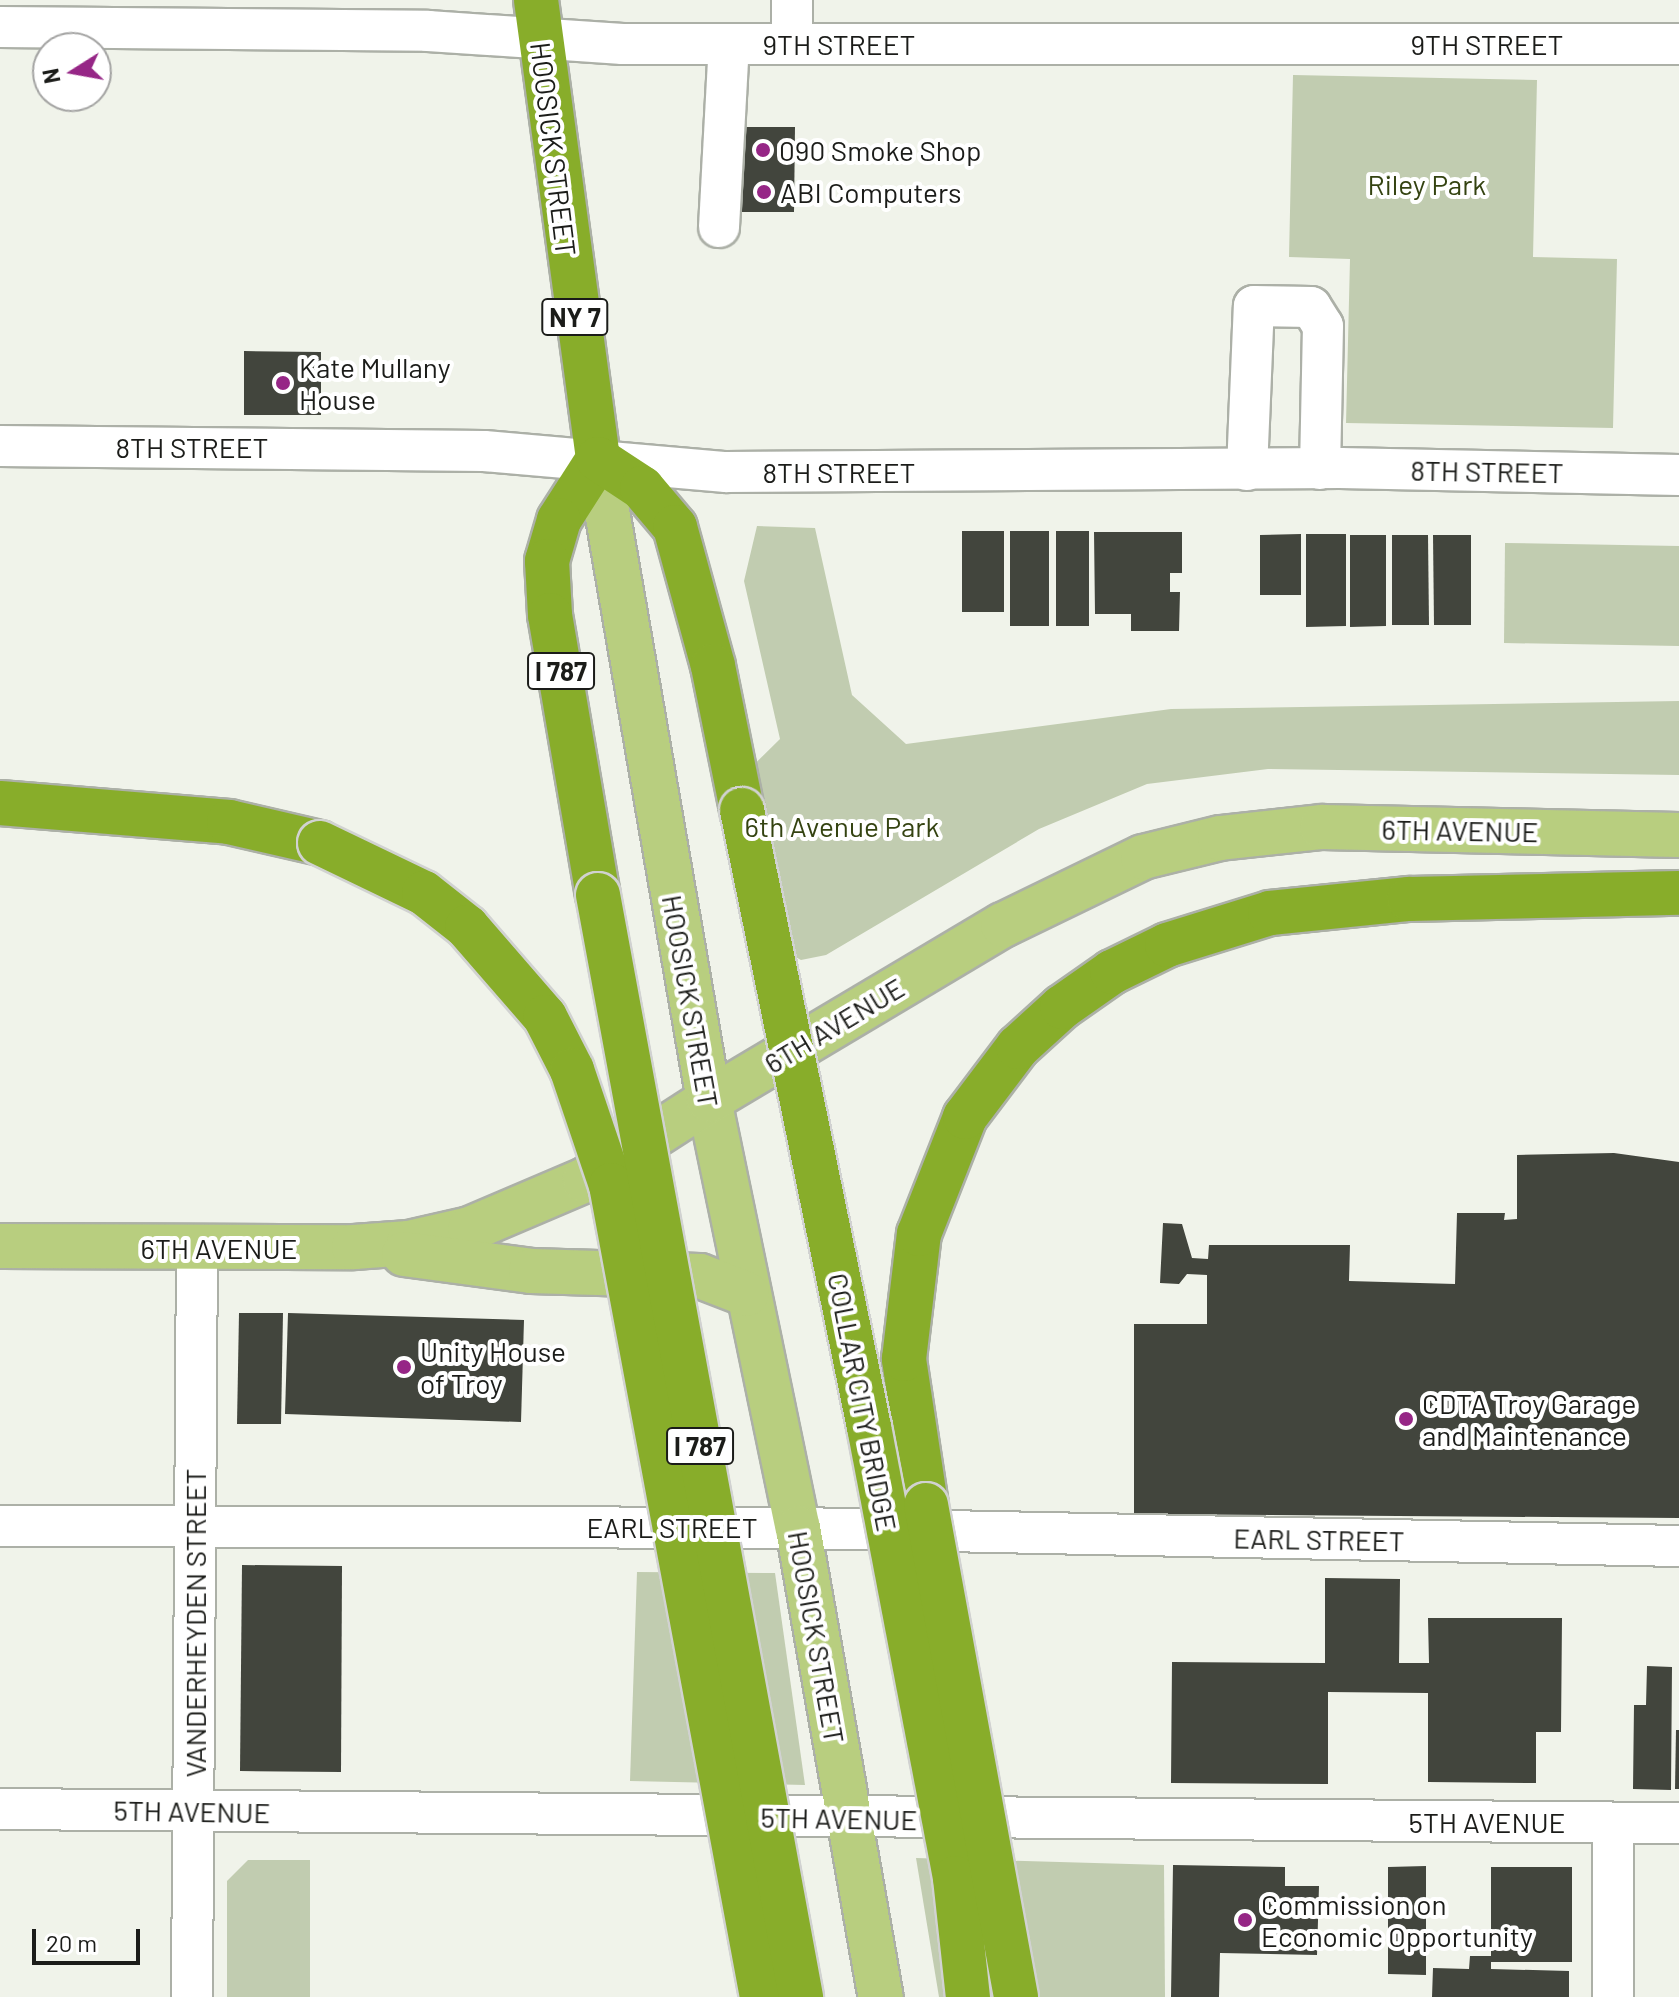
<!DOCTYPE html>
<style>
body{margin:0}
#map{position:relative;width:1679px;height:1997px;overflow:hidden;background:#f0f3ea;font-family:Barlow,sans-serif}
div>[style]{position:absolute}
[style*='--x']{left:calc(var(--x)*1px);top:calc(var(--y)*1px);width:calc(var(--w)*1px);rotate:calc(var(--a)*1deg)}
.green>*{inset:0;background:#c1ccb0}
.building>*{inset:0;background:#42453d}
.roads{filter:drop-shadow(2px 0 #acb0a7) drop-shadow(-2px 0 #acb0a7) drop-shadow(0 2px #acb0a7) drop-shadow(0 -2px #acb0a7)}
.minor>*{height:40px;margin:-20px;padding:0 20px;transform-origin:20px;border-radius:20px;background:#fff}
.major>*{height:44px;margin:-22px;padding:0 22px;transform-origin:22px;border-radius:22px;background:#b8ce7f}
.highway>*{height:44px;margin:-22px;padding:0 22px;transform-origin:22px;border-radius:22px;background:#88ad2a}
.bridges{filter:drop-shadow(2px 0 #d1d2d1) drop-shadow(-2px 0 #d1d2d1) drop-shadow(0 2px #d1d2d1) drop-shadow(0 -2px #d1d2d1)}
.highway-bridge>*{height:44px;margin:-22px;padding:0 22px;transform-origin:22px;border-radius:22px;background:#88ad2a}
.dots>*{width:22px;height:22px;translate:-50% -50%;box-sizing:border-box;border:4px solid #fff;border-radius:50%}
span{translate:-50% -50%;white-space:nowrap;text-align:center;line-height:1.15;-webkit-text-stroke:8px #fff;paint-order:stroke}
.shield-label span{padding:2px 6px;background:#fff;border:2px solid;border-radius:6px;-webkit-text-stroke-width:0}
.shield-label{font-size:26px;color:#1b1c19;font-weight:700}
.street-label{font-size:28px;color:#1b1c19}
.poi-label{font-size:28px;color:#1b1c19}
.left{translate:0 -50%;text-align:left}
.park-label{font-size:28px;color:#344311}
.north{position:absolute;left:32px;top:32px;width:80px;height:80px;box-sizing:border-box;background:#fff;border:2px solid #a4a4a3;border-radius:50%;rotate:259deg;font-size:22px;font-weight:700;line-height:32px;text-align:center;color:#1b1c19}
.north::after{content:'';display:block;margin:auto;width:28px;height:36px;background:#962686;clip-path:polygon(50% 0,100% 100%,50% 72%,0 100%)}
.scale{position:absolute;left:32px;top:1929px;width:108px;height:36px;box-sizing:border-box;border:4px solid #1b1c19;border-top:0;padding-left:10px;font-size:24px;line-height:28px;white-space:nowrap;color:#1b1c19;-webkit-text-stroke:6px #fff;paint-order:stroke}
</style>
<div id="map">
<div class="green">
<div style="clip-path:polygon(1293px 75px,1537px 80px,1533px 257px,1617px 259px,1613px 428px,1346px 423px,1350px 259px,1289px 257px)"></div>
<div style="clip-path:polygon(757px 526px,815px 528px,852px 695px,906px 744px,1171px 709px,1679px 701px,1679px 775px,1268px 769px,1147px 784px,1039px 829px,826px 955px,801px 960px,752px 933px,723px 795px,780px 739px,744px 581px)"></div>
<div style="clip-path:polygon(1505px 543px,1679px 546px,1679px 646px,1504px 643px)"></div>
<div style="clip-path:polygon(637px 1572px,775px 1573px,805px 1785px,630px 1781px)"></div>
<div style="clip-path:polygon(916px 1858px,1164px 1865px,1165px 1997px,939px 1997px)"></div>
<div style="clip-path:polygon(248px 1860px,310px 1860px,310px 1997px,227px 1997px,227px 1881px)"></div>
</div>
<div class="building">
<div style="clip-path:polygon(732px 127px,795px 127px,794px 212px,733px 212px)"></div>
<div style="clip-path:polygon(244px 351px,321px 352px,321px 415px,244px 415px)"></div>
<div style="clip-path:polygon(962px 531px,1004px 531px,1004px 612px,962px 612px)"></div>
<div style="clip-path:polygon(1010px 531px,1049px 531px,1049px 626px,1010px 626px)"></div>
<div style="clip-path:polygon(1056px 531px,1089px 531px,1089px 626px,1056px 626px)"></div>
<div style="clip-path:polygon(1094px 532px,1182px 532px,1182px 573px,1170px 573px,1170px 592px,1180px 592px,1179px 631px,1131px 631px,1131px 614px,1095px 614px)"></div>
<div style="clip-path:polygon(1301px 534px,1301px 595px,1260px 595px,1260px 535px)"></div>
<div style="clip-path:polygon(1306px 534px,1346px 534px,1346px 626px,1306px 627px)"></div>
<div style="clip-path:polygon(1350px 535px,1386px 535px,1386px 626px,1350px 627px)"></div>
<div style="clip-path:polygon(1392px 535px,1428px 535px,1429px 625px,1392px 625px)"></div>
<div style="clip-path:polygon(1433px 535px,1471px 535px,1471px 625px,1434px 625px)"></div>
<div style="clip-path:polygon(1614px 1153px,1679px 1162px,1679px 1518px,1134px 1514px,1134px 1324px,1207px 1324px,1207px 1275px,1187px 1274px,1179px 1284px,1160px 1283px,1163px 1223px,1182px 1224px,1192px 1258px,1208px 1259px,1209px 1245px,1350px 1245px,1349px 1281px,1455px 1284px,1457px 1213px,1505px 1213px,1504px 1220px,1517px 1219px,1517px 1155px)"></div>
<div style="clip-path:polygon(239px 1313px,283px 1313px,281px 1424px,237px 1424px)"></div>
<div style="clip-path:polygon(288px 1313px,524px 1320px,521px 1422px,285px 1414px)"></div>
<div style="clip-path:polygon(242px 1565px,342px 1566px,341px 1772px,240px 1771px)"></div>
<div style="clip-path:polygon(1325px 1578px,1400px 1579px,1399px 1663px,1429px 1663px,1428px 1618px,1562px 1618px,1561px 1732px,1536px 1732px,1536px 1783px,1428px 1782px,1428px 1693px,1328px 1692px,1328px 1784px,1171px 1783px,1172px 1662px,1325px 1663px)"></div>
<div style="clip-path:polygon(1647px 1666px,1672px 1667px,1671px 1790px,1633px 1789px,1634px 1705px,1646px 1705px)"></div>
<div style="clip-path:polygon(1676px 1730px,1679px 1730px,1679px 1789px,1675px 1789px)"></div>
<div style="clip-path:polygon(1173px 1865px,1285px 1867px,1285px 1886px,1319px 1886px,1317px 1955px,1220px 1953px,1219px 1997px,1171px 1997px)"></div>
<div style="clip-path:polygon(1426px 1866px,1426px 1975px,1388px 1974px,1388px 1867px)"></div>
<div style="clip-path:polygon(1491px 1867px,1572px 1867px,1572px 1962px,1491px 1962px,1491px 1969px,1569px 1971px,1569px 1997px,1432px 1997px,1433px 1968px,1469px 1969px,1470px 1956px,1491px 1956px)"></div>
</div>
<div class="roads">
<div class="minor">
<div style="--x:0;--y:27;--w:428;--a:0.5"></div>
<div style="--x:428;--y:31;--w:195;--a:3.8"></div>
<div style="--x:623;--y:44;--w:1056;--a:0"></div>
<div style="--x:792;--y:44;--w:44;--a:-90"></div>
<div style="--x:719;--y:227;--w:183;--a:-86.9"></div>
<div style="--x:0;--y:446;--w:484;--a:0.6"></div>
<div style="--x:484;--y:451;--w:243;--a:5"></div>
<div style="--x:726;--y:472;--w:614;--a:-0.37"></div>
<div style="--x:1340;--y:468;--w:339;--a:1.2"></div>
<div style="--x:1247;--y:470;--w:164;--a:-87.6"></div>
<div style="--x:1254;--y:306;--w:57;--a:1"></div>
<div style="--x:1311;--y:307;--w:22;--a:58"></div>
<div style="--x:1323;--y:326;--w:143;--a:91.2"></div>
<div style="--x:0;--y:1526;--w:798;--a:0.14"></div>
<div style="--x:798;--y:1528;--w:881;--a:1.17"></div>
<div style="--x:0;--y:1809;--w:1679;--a:0.48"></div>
<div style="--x:192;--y:1997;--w:748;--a:-89.62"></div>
<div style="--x:1613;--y:1997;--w:174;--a:-90"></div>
</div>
<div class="major">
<div style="--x:598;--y:459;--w:651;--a:80.18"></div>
<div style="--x:709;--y:1100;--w:437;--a:78.3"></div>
<div style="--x:798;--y:1528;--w:476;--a:80"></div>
<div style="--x:0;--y:1246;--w:354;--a:0.2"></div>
<div style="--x:354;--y:1247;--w:55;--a:-4.2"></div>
<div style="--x:409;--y:1243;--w:63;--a:-12.9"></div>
<div style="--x:470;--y:1229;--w:125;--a:-23.1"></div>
<div style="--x:585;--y:1180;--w:148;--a:-32.8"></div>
<div style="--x:709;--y:1100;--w:342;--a:-30.8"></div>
<div style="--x:1003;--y:925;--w:156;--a:-25.9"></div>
<div style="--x:1143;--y:857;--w:79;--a:-13.9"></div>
<div style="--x:1220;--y:838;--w:103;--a:-6.2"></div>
<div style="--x:1322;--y:827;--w:357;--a:1.3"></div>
<div style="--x:404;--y:1254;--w:128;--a:7.6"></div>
<div style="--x:531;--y:1271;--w:169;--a:1.7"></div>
<div style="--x:700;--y:1276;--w:50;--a:21"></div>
</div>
<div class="highway">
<div style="--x:536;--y:0;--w:463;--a:82.3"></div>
<div style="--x:598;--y:459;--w:72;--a:122.6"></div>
<div style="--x:559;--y:520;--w:43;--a:106.3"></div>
<div style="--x:547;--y:561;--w:54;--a:86.8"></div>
<div style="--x:550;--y:615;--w:284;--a:80.3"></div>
<div style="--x:598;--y:459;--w:53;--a:33.4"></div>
<div style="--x:642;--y:488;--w:51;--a:49.8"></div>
<div style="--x:675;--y:527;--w:144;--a:74.7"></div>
<div style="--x:713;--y:666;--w:147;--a:78.6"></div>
<div style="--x:0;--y:803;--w:230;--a:4.7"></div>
<div style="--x:229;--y:822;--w:93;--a:13"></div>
<div style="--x:926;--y:1505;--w:148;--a:-98.6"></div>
<div style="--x:904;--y:1359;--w:126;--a:-83.2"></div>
<div style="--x:919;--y:1234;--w:126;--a:-68.5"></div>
<div style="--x:965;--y:1117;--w:88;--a:-52.9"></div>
<div style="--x:1018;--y:1047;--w:59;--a:-42.3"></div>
<div style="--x:1062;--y:1007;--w:61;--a:-35"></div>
<div style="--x:1112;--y:972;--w:61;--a:-26.1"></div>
<div style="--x:1167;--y:945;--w:108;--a:-17.3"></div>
<div style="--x:1270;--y:913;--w:140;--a:-5.8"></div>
<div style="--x:1409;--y:899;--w:270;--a:-1.3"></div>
</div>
</div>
<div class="bridges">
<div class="highway-bridge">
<div style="--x:742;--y:810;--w:630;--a:78.37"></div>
<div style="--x:869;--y:1427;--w:459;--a:79.2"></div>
<div style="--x:955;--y:1878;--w:120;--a:83.8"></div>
<div style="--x:320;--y:843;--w:115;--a:25.7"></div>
<div style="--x:424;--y:893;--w:55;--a:38.3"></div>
<div style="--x:467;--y:927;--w:119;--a:49.1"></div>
<div style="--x:545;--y:1017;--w:59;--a:63"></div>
<div style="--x:572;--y:1070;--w:121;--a:71.3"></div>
<div style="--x:611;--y:1185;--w:826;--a:79.47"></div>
<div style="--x:598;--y:895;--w:1121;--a:79.56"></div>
<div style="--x:926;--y:1505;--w:500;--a:79.63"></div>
</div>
</div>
<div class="dots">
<div style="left:763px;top:150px;background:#962686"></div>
<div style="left:764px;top:192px;background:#962686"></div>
<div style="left:283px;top:383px;background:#962686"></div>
<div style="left:404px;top:1367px;background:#962686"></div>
<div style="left:1406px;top:1419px;background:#962686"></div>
<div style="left:1245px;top:1920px;background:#962686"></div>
</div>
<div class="shield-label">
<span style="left:575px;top:317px">NY 7</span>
<span style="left:561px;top:671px">I 787</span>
<span style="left:700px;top:1446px">I 787</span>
</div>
<div class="street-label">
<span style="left:839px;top:44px">9TH STREET</span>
<span style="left:1487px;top:44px">9TH STREET</span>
<span style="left:554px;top:149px;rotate:83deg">HOOSICK STREET</span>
<span style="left:192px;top:447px">8TH STREET</span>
<span style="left:1487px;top:471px;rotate:1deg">8TH STREET</span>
<span style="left:839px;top:472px">8TH STREET</span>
<span style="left:1460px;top:830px;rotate:1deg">6TH AVENUE</span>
<span style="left:691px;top:1001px;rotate:80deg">HOOSICK STREET</span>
<span style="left:834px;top:1025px;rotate:-31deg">6TH AVENUE</span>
<span style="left:219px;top:1248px">6TH AVENUE</span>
<span style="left:863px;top:1402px;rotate:79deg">COLLAR CITY BRIDGE</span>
<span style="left:672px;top:1527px">EARL STREET</span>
<span style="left:1319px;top:1539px;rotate:1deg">EARL STREET</span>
<span style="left:195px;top:1623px;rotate:-90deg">VANDERHEYDEN STREET</span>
<span style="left:817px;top:1637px;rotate:80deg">HOOSICK STREET</span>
<span style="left:192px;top:1811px;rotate:1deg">5TH AVENUE</span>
<span style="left:839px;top:1818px;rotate:1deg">5TH AVENUE</span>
<span style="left:1487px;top:1822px">5TH AVENUE</span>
</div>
<div class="poi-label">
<span class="left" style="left:779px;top:150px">090 Smoke Shop</span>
<span class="left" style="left:780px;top:192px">ABI Computers</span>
<span class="left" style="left:299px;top:383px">Kate Mullany<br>House</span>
<span class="left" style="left:420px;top:1367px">Unity House<br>of Troy</span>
<span class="left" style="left:1422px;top:1419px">CDTA Troy Garage<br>and Maintenance</span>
<span class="left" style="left:1261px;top:1920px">Commission on<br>Economic Opportunity</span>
</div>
<div class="park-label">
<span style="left:1427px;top:184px">Riley Park</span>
<span style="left:842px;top:826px">6th Avenue Park</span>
</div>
<div class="north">N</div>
<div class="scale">20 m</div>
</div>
